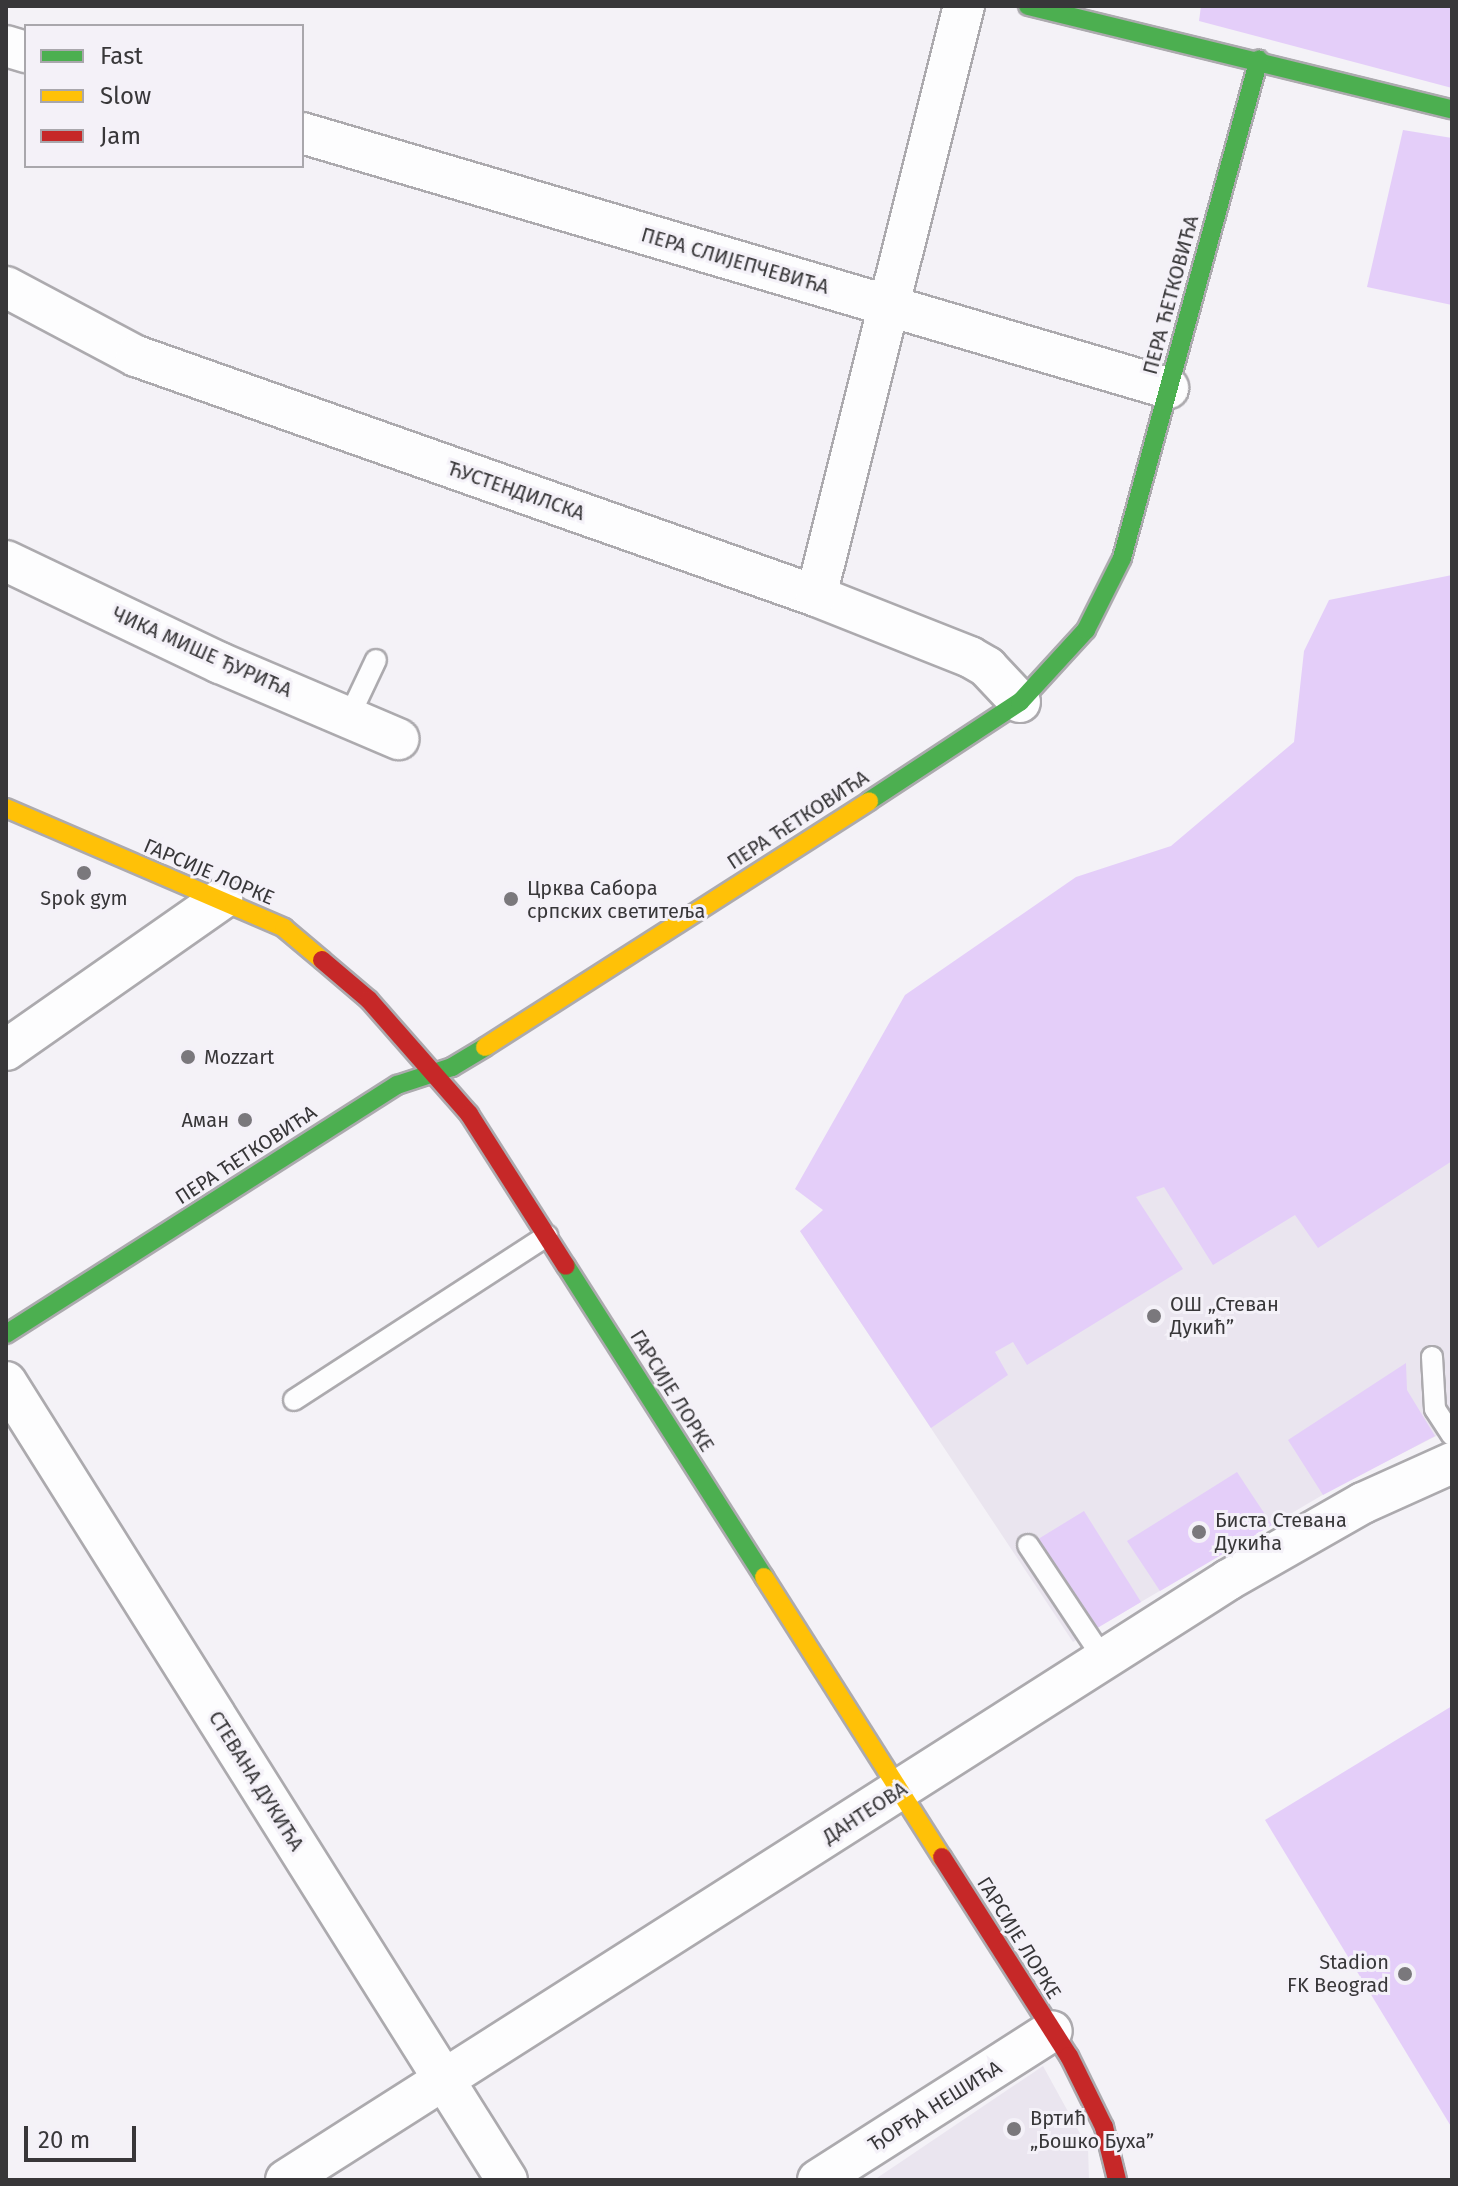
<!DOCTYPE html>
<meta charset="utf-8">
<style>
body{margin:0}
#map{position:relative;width:1458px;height:2186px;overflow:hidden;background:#f4f2f7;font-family:"Fira Sans",sans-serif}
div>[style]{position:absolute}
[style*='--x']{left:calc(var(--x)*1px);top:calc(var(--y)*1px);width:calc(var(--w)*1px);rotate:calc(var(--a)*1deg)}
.built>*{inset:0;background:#eae5ef}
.green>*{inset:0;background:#e4cef9}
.roads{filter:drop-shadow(2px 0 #acaaae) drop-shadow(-2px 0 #acaaae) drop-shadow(0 2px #acaaae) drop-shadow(0 -2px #acaaae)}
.lane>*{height:20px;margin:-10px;padding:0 10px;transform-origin:10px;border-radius:10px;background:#fdfdfe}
.street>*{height:40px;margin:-20px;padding:0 20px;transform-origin:20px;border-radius:20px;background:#fdfdfe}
.fast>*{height:18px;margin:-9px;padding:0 9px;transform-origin:9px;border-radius:9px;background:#4caf50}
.slow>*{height:18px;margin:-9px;padding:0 9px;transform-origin:9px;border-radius:9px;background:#ffc107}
.jam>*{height:18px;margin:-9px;padding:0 9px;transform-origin:9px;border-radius:9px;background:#c62828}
.dots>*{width:22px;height:22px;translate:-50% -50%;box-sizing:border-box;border:4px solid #f4f1f8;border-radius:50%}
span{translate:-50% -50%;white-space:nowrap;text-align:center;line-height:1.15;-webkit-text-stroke:6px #f4f1f8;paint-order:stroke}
.street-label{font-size:20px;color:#383739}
.poi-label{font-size:20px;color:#383739}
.left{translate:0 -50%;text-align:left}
.right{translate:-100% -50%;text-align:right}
.frame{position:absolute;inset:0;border:8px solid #383739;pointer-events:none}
.legend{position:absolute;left:24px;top:24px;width:280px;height:144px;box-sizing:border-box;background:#f4f1f8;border:2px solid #a9a7ac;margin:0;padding:10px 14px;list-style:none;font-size:24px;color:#383739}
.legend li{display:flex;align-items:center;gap:16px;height:40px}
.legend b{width:40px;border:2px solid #a9a7ac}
.scale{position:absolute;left:24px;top:2126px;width:112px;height:36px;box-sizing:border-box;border:4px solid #383739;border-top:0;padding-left:10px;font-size:24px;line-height:28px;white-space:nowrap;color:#383739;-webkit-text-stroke:6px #f4f1f8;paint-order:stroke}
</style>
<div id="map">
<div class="built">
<div style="clip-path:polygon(1452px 1092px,1452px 1428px,1336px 1487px,1073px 1642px,800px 1231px)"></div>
<div style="clip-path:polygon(1043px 2066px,1088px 2148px,1089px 2180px,874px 2180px)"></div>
</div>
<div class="green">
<div style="clip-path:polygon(1201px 6px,1452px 6px,1452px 88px,1199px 21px)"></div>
<div style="clip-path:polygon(1403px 130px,1452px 138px,1452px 305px,1367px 287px)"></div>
<div style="clip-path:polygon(1452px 575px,1452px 1161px,1318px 1248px,1295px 1215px,1213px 1265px,1164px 1187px,1136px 1197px,1183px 1269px,1027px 1365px,1013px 1342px,995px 1352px,1008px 1375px,931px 1428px,800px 1231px,823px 1210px,795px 1189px,905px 995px,1076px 877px,1171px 846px,1294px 742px,1304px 651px,1329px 600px)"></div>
<div style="clip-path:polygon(1406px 1363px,1407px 1390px,1435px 1436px,1323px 1495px,1288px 1440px)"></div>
<div style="clip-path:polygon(1237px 1472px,1272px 1525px,1160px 1591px,1127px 1541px)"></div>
<div style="clip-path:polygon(1084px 1511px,1141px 1602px,1094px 1630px,1035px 1541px)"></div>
<div style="clip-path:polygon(1452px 1706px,1452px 2128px,1265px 1820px)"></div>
</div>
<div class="roads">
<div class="lane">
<div style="--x:349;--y:717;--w:63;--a:-64.7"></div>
<div style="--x:1432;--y:1357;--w:52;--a:86.7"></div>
<div style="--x:1435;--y:1409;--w:31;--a:57"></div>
<div style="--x:294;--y:1400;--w:302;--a:-33"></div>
<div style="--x:1028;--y:1545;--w:136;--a:56.4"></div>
</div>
<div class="street">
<div style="--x:6;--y:46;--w:21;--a:17"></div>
<div style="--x:302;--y:133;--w:903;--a:16.41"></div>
<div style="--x:6;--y:287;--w:147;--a:28"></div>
<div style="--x:136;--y:356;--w:721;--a:19.44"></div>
<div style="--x:816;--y:596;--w:166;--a:21.6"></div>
<div style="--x:970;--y:657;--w:20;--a:30"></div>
<div style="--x:987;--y:667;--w:48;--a:46.7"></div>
<div style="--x:6;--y:561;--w:237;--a:25.5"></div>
<div style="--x:220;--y:663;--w:194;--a:23.1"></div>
<div style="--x:816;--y:596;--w:608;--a:-75.92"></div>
<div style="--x:6;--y:1050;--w:264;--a:-35"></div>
<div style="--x:6;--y:1382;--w:942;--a:57.88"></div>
<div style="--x:286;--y:2180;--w:1117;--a:-32.49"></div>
<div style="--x:1228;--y:1580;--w:155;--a:-29.7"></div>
<div style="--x:1363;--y:1503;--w:98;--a:-24.2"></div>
<div style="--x:818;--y:2180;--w:277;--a:-32.5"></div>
</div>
<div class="fast">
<div style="--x:1028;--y:6;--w:436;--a:13.7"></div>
<div style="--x:869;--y:801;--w:181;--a:-33.3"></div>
<div style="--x:1020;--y:702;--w:98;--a:-47.5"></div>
<div style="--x:1086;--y:630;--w:80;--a:-63.4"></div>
<div style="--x:1122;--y:558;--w:517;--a:-74.65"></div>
<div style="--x:566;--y:1266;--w:369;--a:57.5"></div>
<div style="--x:6;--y:1334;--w:464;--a:-32.5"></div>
<div style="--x:397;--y:1085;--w:58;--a:-18.1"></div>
<div style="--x:452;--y:1067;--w:39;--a:-31"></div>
</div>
<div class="slow">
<div style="--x:6;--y:808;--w:303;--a:23.3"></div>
<div style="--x:284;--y:928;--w:50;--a:40.1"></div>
<div style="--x:485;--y:1047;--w:456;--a:-32.6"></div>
<div style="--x:764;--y:1577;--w:332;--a:57.6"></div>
</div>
<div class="jam">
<div style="--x:322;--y:960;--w:62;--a:40.4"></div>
<div style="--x:369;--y:1000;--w:152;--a:48.7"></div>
<div style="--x:469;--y:1114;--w:180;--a:57.5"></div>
<div style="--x:942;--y:1857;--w:236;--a:57.5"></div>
<div style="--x:1069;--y:2056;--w:79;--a:63.8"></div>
<div style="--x:1104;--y:2127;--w:55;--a:76.2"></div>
</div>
</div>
<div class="dots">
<div style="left:84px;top:873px;background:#7a787c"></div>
<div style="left:511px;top:899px;background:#7a787c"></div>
<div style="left:188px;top:1057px;background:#7a787c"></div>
<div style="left:245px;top:1120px;background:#7a787c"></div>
<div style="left:1154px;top:1316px;background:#7a787c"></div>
<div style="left:1199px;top:1532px;background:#7a787c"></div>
<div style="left:1405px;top:1974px;background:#7a787c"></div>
<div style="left:1014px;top:2129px;background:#7a787c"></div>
</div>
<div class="street-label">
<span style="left:735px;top:261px;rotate:16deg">ПЕРА СЛИЈЕПЧЕВИЋА</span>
<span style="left:1171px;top:295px;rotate:-75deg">ПЕРА ЋЕТКОВИЋА</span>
<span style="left:516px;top:491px;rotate:19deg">ЋУСТЕНДИЛСКА</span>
<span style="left:202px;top:652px;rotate:24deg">ЧИКА МИШЕ ЂУРИЋА</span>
<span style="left:798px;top:820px;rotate:-33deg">ПЕРА ЋЕТКОВИЋА</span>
<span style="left:209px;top:872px;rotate:23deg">ГАРСИЈЕ ЛОРКЕ</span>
<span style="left:246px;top:1155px;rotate:-33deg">ПЕРА ЋЕТКОВИЋА</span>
<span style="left:672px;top:1391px;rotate:58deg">ГАРСИЈЕ ЛОРКЕ</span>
<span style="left:256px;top:1781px;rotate:58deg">СТЕВАНА ДУКИЋА</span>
<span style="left:865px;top:1813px;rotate:-33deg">ДАНТЕОВА</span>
<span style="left:1019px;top:1938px;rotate:58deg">ГАРСИЈЕ ЛОРКЕ</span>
<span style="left:935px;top:2106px;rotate:-32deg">ЂОРЂА НЕШИЋА</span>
</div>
<div class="poi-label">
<span class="left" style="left:527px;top:900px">Црква Сабора<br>српских светитеља</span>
<span style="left:84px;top:898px">Spok gym</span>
<span class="left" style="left:204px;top:1057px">Mozzart</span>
<span class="right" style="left:229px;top:1120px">Аман</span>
<span class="left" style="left:1170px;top:1316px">ОШ „Стеван<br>Дукић”</span>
<span class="left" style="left:1215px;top:1532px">Биста Стевана<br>Дукића</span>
<span class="right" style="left:1389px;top:1974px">Stadion<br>FK Beograd</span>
<span class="left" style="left:1030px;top:2130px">Вртић<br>„Бошко Буха”</span>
</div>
<div class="frame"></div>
<ul class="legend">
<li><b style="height:10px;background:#4caf50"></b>Fast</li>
<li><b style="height:10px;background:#ffc107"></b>Slow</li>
<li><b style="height:10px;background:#c62828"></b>Jam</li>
</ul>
<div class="scale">20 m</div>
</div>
